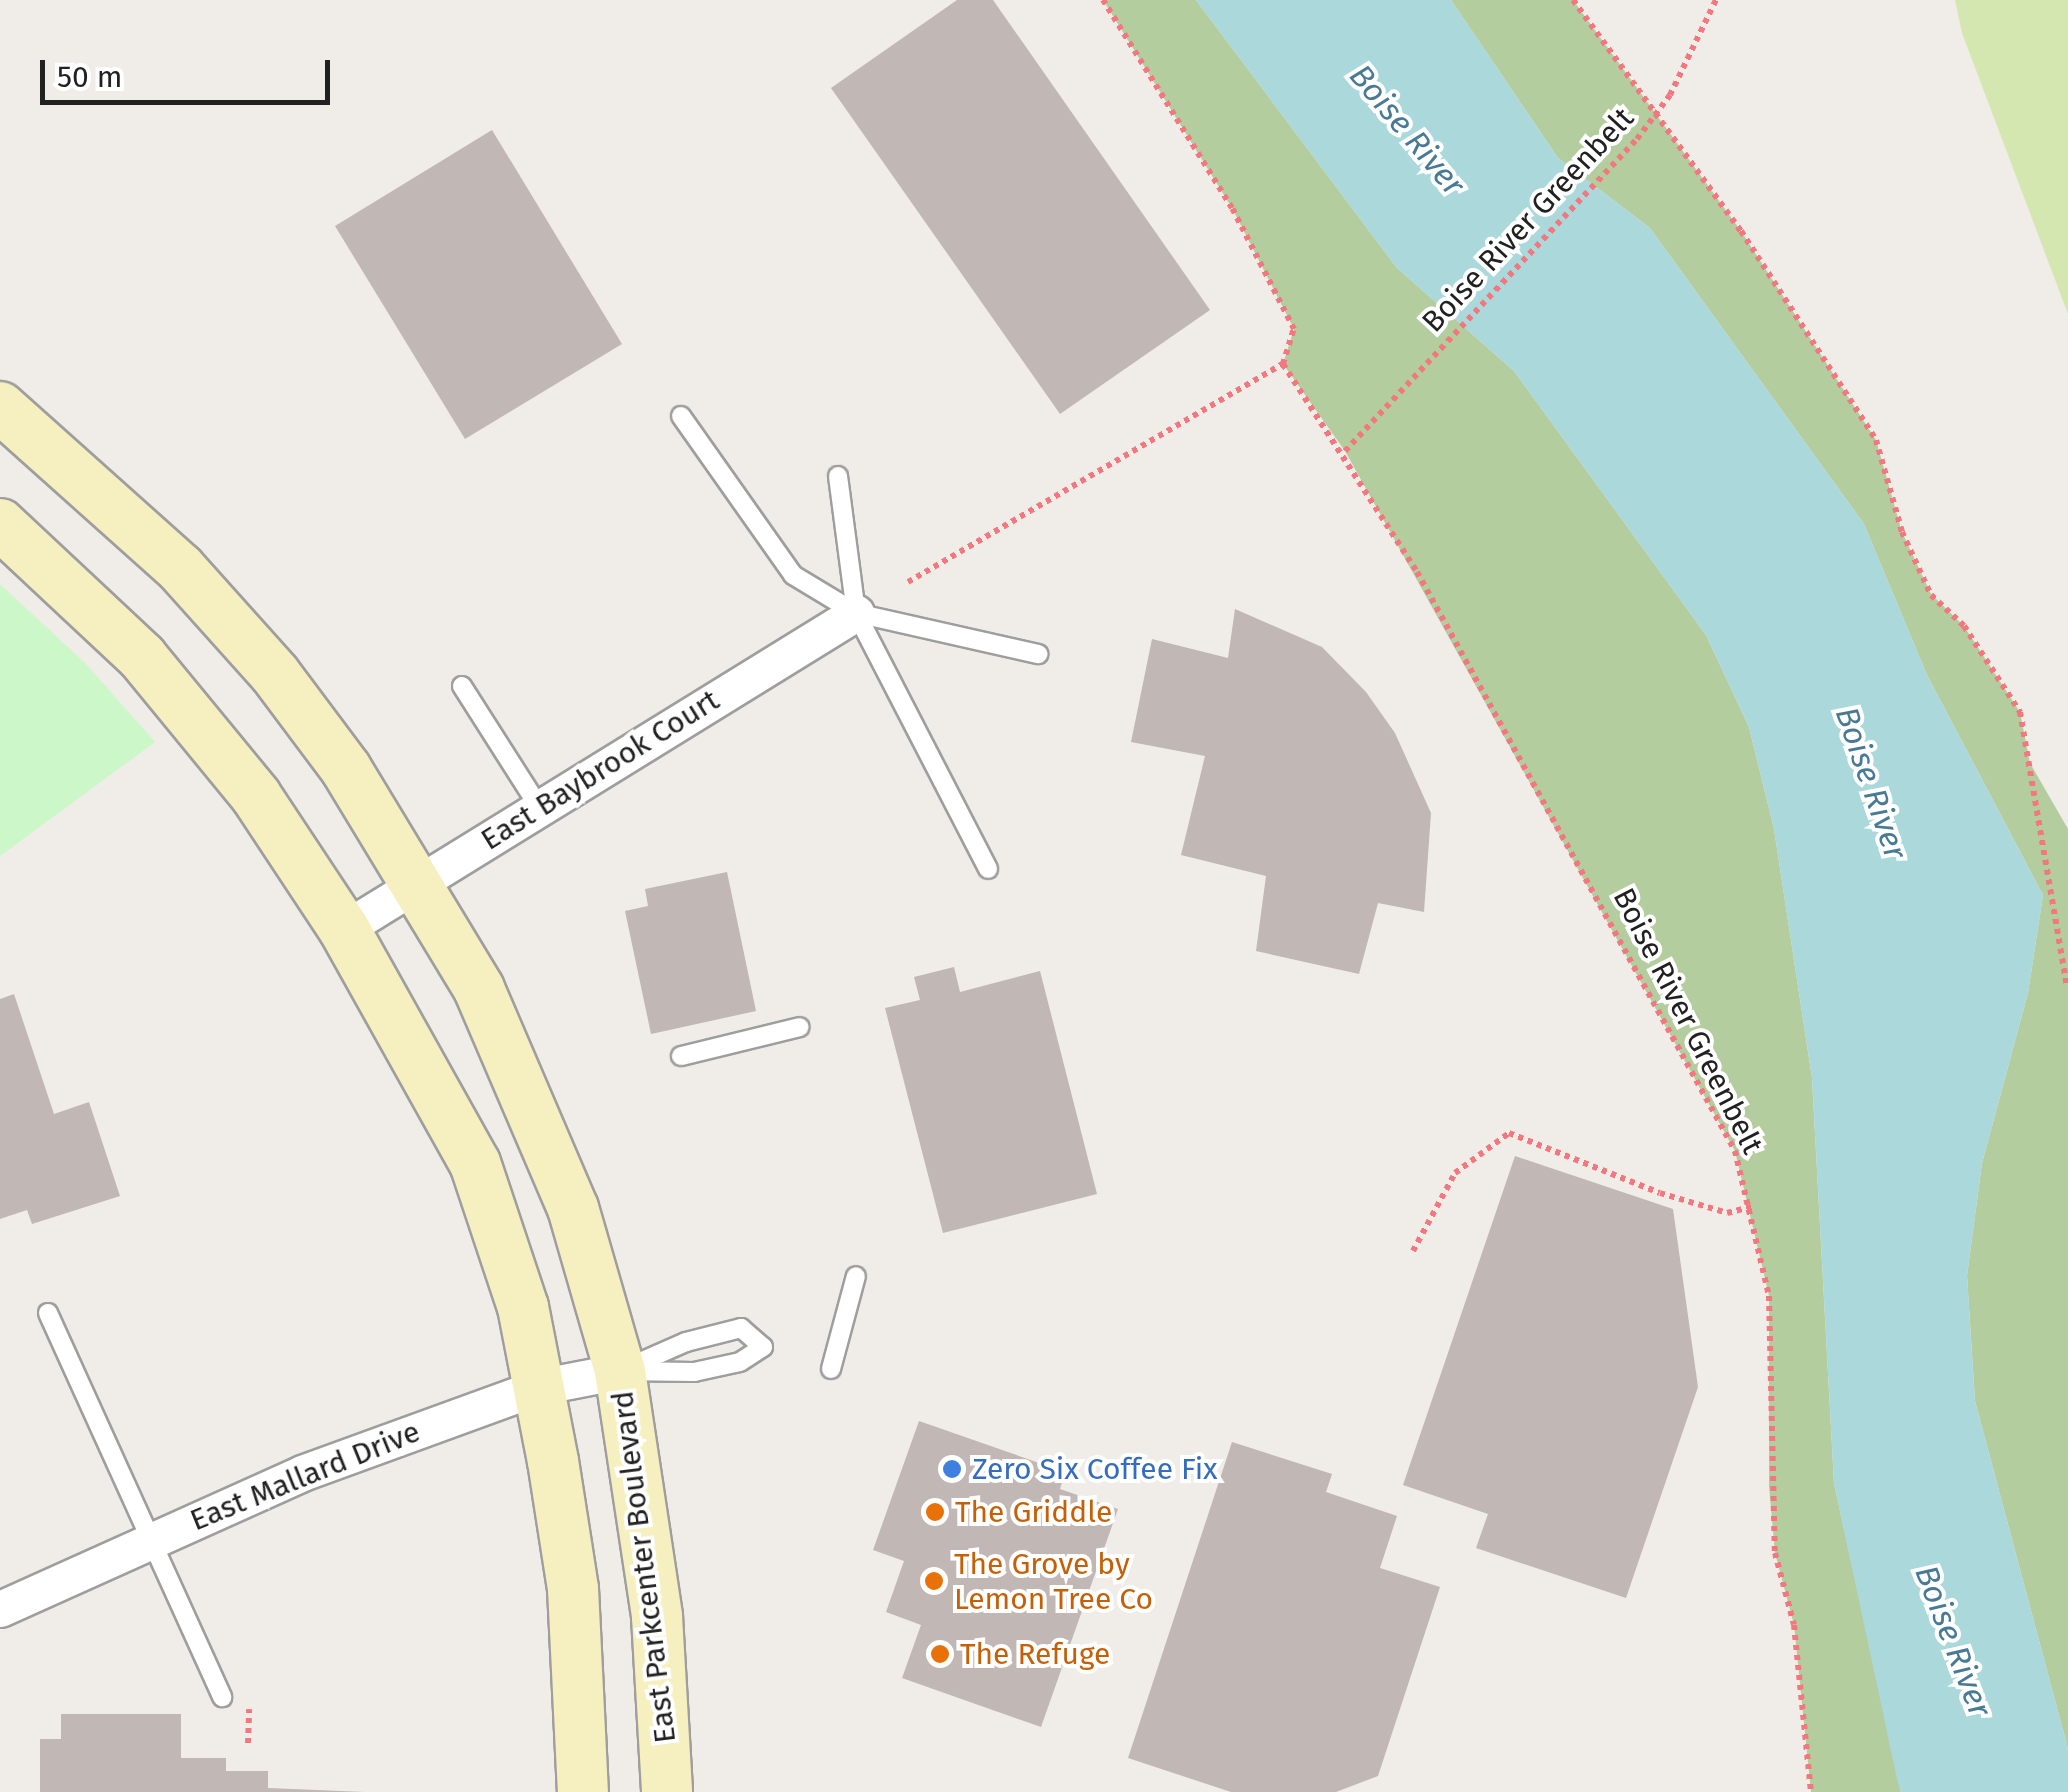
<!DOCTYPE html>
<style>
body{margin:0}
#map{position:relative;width:2068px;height:1792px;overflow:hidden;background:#f0ece8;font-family:"Fira Sans",sans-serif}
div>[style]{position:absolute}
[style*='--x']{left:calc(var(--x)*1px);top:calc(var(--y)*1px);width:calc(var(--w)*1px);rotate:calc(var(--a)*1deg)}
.grass>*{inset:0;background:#d4e7b1}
.forest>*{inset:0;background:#b4cd9f}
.park>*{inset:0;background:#ccf7c8}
.water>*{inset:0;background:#abd8db}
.building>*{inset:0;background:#c1b7b4}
.path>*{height:6px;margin-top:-3px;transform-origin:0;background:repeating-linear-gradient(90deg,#f2777e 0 5px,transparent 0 10px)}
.roads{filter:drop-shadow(2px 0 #9e9e9e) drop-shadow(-2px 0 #9e9e9e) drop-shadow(0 2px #9e9e9e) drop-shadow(0 -2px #9e9e9e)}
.service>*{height:18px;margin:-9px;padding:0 9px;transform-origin:9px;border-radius:9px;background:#fff}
.minor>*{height:35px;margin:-17.5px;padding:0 17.5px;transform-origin:17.5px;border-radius:17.5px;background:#fff}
.secondary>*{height:50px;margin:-25px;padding:0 25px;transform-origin:25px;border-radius:25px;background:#f6f0c0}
.dots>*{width:28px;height:28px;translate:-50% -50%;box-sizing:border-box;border:5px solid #fff;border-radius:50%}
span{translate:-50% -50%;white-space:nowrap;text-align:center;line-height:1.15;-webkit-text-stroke:8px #fff;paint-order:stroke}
.street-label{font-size:30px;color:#212121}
.shop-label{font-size:30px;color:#366cbe}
.left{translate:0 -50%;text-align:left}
.food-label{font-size:30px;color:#c56008}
.water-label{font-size:32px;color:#487a95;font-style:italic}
.scale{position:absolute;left:40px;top:60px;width:290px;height:45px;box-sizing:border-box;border:5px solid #212121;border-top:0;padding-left:12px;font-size:30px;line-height:35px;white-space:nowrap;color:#212121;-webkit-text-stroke:8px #fff;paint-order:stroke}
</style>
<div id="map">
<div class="grass">
<div style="clip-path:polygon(1955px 0,2068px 0,2068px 314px,1962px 33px)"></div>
</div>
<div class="forest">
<div style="clip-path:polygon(1103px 0,1196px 0,1397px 268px,1514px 371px,1706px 635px,1749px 727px,1774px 829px,1812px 1078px,1834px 1483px,1901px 1792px,1811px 1792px,1794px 1625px,1775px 1553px,1769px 1486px,1769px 1296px,1735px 1151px,1345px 451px,1283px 364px,1294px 329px,1232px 208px)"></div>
<div style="clip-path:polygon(1451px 0,1573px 0,1741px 231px,1876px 440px,1902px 532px,1931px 594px,1964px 626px,2020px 712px,2030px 763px,2068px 829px,2068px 1749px,1975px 1401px,1967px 1276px,1982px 1163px,2028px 993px,2043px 895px,1927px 675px,1864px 524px,1650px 228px,1558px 158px)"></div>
</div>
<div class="park">
<div style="clip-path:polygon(0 584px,86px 664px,155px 742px,0 856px)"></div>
</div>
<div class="water">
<div style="clip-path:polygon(1196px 0,1451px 0,1558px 158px,1650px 228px,1864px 524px,1927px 675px,2043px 895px,2028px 993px,1982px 1163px,1967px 1276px,1975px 1401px,2068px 1749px,2068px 1792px,1901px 1792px,1897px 1779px,1834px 1483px,1812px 1078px,1774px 829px,1749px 727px,1706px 635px,1514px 371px,1397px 268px)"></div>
</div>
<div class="building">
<div style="clip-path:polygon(957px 0,993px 0,1210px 310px,1060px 414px,831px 88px)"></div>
<div style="clip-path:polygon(492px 130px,622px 344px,465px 439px,335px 226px)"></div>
<div style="clip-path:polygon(1235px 609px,1322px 647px,1366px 692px,1395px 733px,1431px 813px,1424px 912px,1378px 903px,1359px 974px,1256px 951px,1266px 876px,1181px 855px,1205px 756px,1131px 742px,1152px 639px,1228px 658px)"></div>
<div style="clip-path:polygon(727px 872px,756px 1011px,651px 1034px,625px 911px,648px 906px,645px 889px)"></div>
<div style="clip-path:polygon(954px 967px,960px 992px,1040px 971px,1097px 1194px,943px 1233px,885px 1008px,920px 1000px,914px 977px)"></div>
<div style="clip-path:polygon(14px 994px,54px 1114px,89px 1102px,120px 1196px,32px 1224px,27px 1210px,0 1219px,0 999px)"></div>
<div style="clip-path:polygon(1515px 1156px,1673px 1209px,1698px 1387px,1626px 1598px,1476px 1548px,1488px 1514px,1403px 1485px)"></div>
<div style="clip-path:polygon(919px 1421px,1065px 1472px,1060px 1489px,1118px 1509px,1041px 1727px,902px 1678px,921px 1625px,886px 1612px,904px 1561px,873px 1550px)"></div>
<div style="clip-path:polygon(1232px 1442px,1332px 1474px,1326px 1492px,1397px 1516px,1380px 1568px,1440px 1587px,1378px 1776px,1336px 1792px,1231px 1792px,1128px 1758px)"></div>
<div style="clip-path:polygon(61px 1714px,181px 1714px,181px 1758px,226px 1758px,226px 1771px,268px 1771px,268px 1788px,365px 1792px,40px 1792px,40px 1739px,61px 1739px)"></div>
</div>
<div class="path">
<div style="--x:1573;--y:0;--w:286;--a:54"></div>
<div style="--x:1741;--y:231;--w:249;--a:57.1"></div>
<div style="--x:1876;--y:440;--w:96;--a:74.2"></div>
<div style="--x:1902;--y:532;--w:69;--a:65.3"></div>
<div style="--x:1931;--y:595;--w:45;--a:43.2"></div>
<div style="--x:1964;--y:626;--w:103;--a:56.9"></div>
<div style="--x:2020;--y:712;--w:279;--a:80.3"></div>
<div style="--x:1283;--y:364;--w:247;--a:57.2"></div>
<div style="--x:1417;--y:572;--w:661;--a:61.22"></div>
<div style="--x:1735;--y:1151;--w:149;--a:76.8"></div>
<div style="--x:1769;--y:1296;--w:257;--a:88.7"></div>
<div style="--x:1775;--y:1553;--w:74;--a:75.2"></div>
<div style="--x:1794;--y:1625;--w:168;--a:84.2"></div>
<div style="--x:1345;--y:451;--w:427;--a:-46.9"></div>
<div style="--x:1637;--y:139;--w:55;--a:-53.1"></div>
<div style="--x:1670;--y:95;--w:106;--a:-64.2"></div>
<div style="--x:908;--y:582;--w:434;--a:-30.2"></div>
<div style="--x:1283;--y:364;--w:37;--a:-73"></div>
<div style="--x:1294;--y:329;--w:136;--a:-117.1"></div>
<div style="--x:1232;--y:208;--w:245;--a:-121.8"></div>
<div style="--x:1413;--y:1251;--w:89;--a:-61.7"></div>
<div style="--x:1455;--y:1173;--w:67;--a:-36.5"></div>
<div style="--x:1509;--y:1133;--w:162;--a:21.7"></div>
<div style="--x:1660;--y:1193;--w:70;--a:16.6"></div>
<div style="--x:1727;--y:1213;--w:25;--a:-14"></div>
<div style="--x:248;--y:1743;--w:34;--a:-88"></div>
</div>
<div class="roads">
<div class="service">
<div style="--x:681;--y:416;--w:194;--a:54.8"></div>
<div style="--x:793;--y:575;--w:74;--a:31.1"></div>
<div style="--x:856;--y:613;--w:187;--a:12.7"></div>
<div style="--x:838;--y:476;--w:138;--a:82.5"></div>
<div style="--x:856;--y:613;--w:288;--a:62.7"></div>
<div style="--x:462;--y:686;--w:143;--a:57.5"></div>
<div style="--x:681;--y:1056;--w:122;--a:-13.7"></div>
<div style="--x:48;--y:1313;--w:422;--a:65.6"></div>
<div style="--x:741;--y:1328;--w:29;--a:41"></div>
<div style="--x:763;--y:1347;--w:27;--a:147"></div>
<div style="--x:740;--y:1362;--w:47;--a:167.7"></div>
<div style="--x:694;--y:1372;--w:74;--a:-179.2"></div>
<div style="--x:620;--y:1371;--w:72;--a:-23.7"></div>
<div style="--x:686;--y:1342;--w:57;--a:-14.3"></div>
<div style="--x:831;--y:1369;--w:96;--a:-75"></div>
</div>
<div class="minor">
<div style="--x:344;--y:929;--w:602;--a:-31.68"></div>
<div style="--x:0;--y:1609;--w:331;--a:-24.2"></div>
<div style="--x:302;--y:1473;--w:251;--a:-20"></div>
<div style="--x:538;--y:1387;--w:84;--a:-11"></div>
</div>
<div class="secondary">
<div style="--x:0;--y:407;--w:241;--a:41.8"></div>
<div style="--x:180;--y:568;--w:142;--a:48.1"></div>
<div style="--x:275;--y:674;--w:119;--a:53.2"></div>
<div style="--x:346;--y:769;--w:257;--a:58.8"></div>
<div style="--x:479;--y:989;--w:238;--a:66.8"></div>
<div style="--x:573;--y:1208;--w:170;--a:73.9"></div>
<div style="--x:620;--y:1371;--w:249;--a:81.4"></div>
<div style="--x:657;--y:1617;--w:175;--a:86.7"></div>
<div style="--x:0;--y:524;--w:195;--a:43.1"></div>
<div style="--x:142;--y:657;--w:180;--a:50.6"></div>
<div style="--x:256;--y:796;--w:159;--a:56.5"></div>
<div style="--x:344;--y:929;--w:268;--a:60.8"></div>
<div style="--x:475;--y:1163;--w:152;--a:71.6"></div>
<div style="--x:523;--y:1307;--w:157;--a:79"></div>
<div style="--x:553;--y:1461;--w:130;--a:81.1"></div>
<div style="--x:573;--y:1589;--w:203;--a:87.2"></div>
</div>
</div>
<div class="dots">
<div style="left:952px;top:1469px;background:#3f7fe0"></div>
<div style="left:935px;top:1512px;background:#e8710a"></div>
<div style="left:934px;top:1581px;background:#e8710a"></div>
<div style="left:940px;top:1654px;background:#e8710a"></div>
</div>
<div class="street-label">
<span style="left:1528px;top:220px;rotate:-47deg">Boise River Greenbelt</span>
<span style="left:600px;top:770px;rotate:-32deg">East Baybrook Court</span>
<span style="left:1688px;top:1021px;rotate:63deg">Boise River Greenbelt</span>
<span style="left:305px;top:1476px;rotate:-22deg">East Mallard Drive</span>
<span style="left:644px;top:1567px;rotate:-97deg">East Parkcenter Boulevard</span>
</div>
<div class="shop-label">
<span class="left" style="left:972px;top:1469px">Zero Six Coffee Fix</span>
</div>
<div class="food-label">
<span class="left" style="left:955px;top:1512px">The Griddle</span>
<span class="left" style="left:954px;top:1581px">The Grove by<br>Lemon Tree Co</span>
<span class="left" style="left:960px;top:1654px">The Refuge</span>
</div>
<div class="water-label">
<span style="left:1407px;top:130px;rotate:50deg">Boise River</span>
<span style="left:1871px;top:783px;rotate:71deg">Boise River</span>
<span style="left:1953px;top:1641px;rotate:69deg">Boise River</span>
</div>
<div class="scale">50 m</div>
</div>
